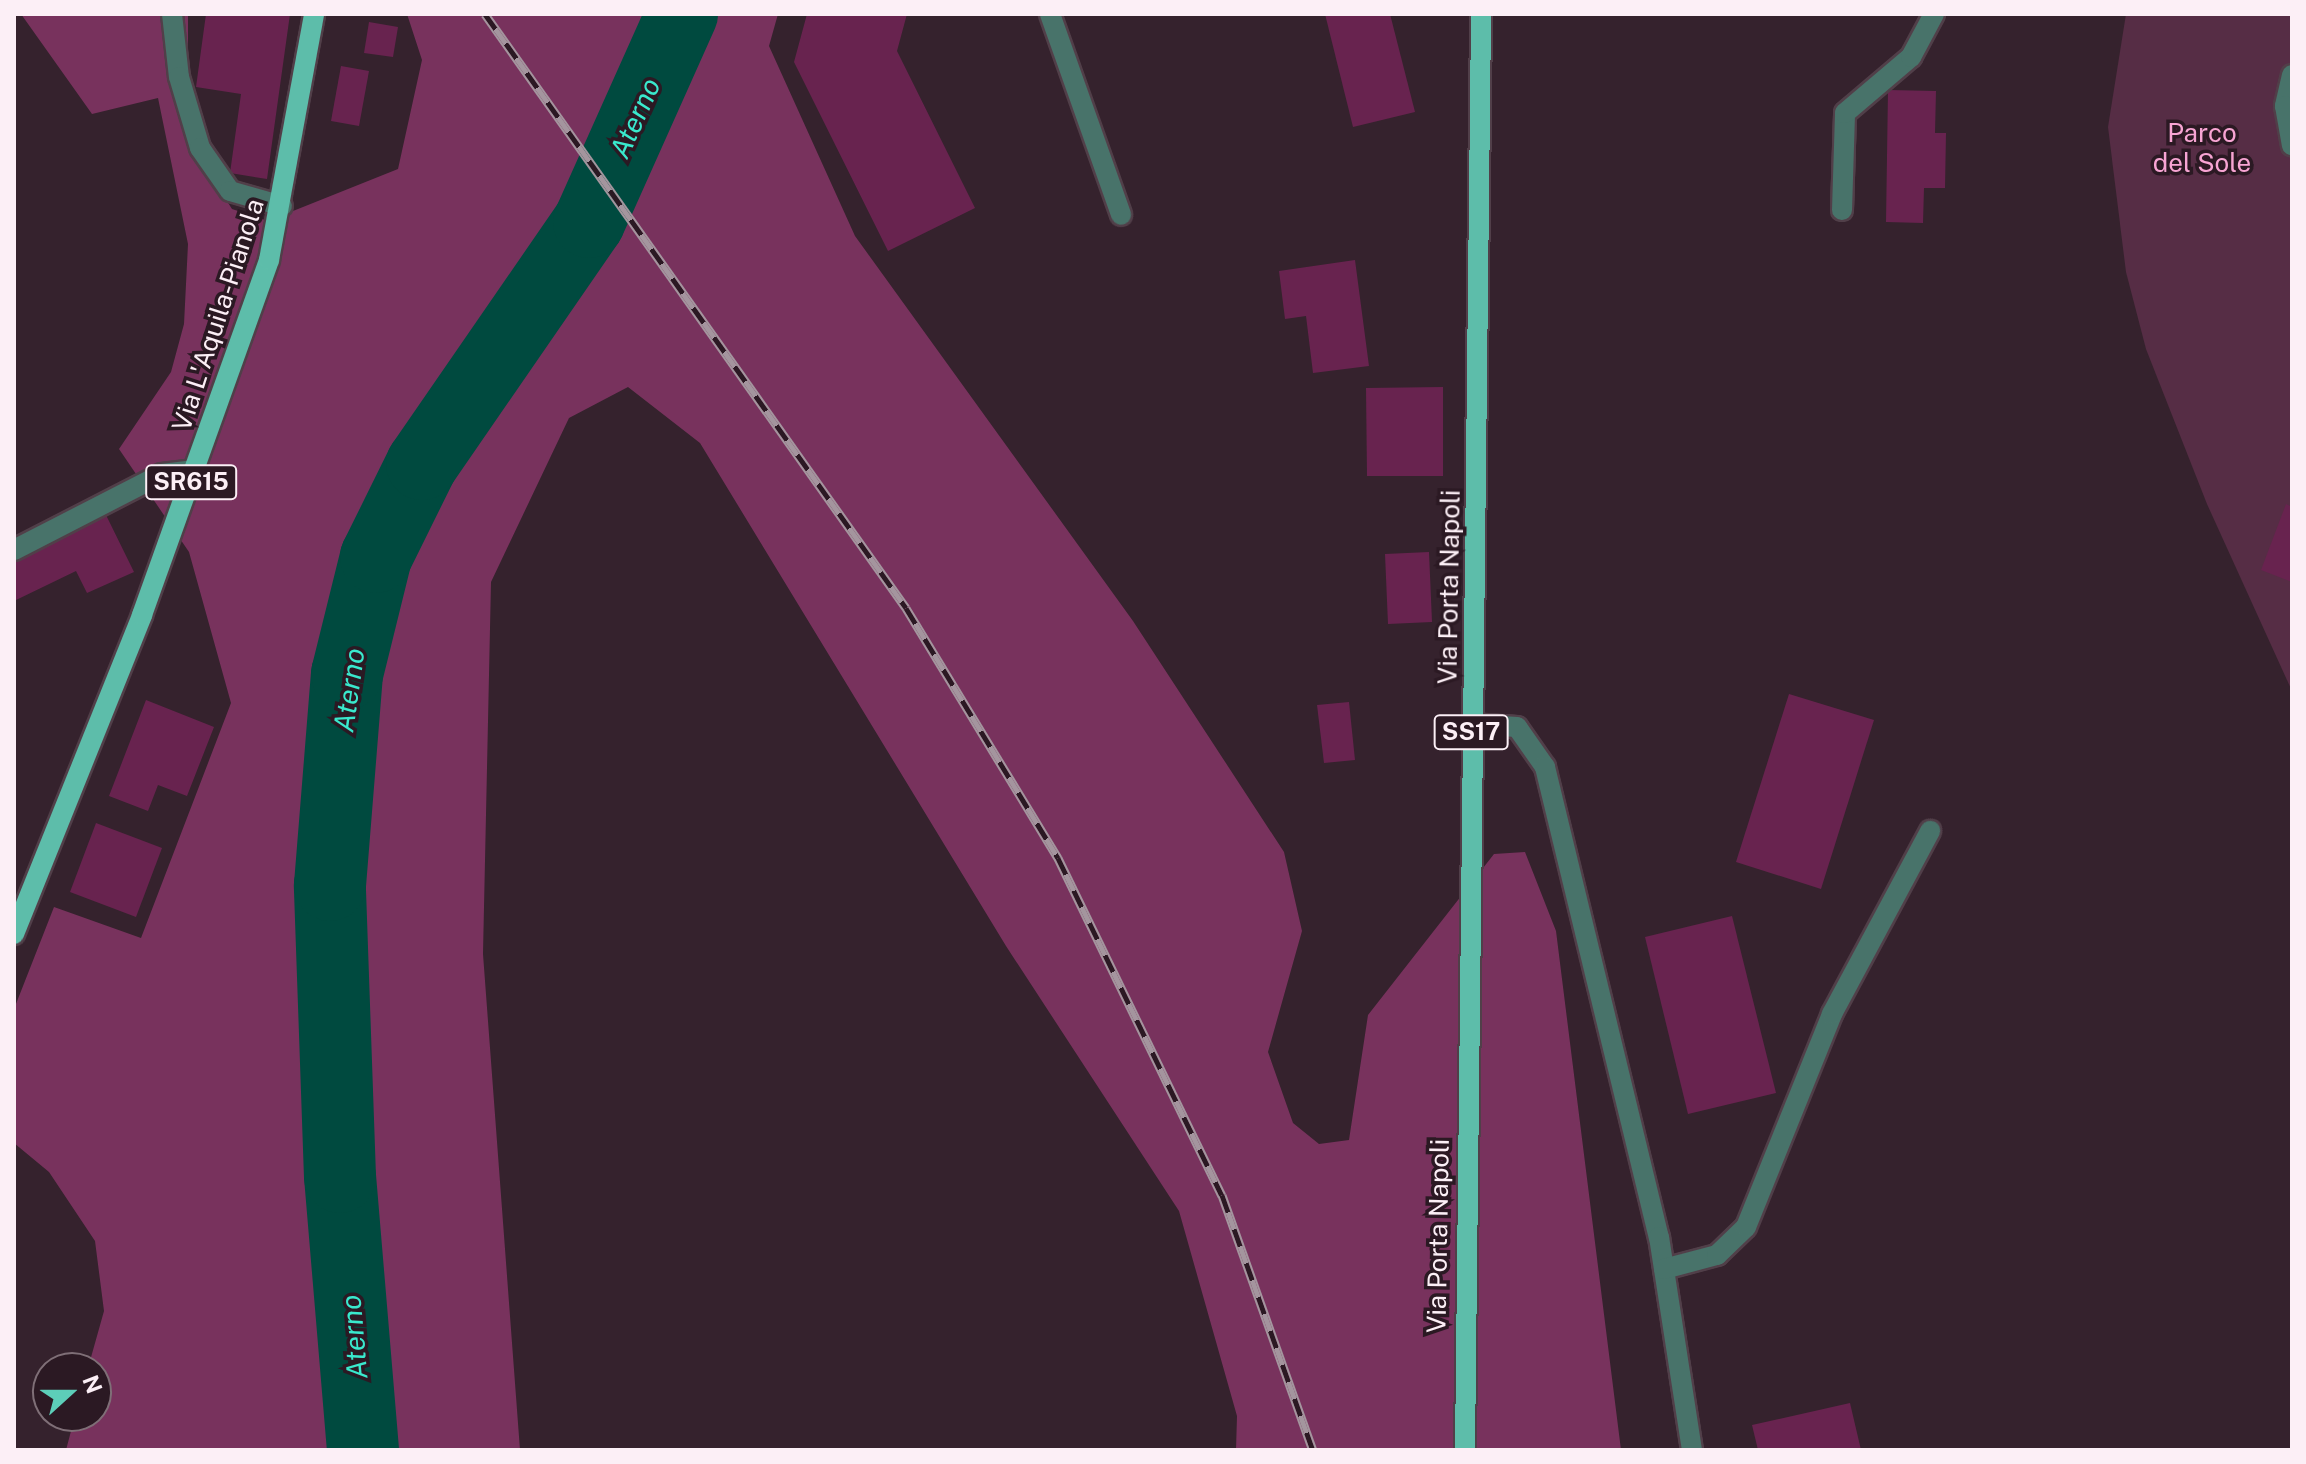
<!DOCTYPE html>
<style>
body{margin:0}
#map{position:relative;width:2306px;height:1464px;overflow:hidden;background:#35222d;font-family:"Public Sans",sans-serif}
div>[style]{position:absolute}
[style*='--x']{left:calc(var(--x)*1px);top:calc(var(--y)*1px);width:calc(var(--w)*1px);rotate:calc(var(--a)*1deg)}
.green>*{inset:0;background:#562d45}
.forest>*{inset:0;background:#78325d}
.river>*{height:72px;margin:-36px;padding:0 36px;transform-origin:36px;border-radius:36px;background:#004a3f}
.building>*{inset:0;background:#68234f}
.roads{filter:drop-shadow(2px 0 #513f49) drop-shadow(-2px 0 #513f49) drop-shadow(0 2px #513f49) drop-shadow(0 -2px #513f49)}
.service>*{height:20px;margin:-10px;padding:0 10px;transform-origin:10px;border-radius:10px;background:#48736a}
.pedestrian>*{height:20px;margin:-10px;padding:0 10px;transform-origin:10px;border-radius:10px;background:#48736a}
.minor>*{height:20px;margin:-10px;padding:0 10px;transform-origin:10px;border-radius:10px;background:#48736a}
.primary>*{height:20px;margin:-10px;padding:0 10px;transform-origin:10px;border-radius:10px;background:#5dbdaa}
.rail>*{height:9px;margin-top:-4.5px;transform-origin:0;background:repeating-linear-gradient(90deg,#2b1923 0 18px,#a4959e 0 36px);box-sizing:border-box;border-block:2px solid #a4959e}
span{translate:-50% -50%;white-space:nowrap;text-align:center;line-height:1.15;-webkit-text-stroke:7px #2b1923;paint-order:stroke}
.shield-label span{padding:2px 6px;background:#2b1923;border:2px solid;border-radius:6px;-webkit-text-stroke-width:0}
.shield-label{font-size:24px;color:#fceff6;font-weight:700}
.park-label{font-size:26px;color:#f7a4d3}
.street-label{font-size:26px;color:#fceff6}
.water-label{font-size:28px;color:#39e9cd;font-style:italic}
.frame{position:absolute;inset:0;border:16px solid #fceff6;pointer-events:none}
.north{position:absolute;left:32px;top:1352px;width:80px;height:80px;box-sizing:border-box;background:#2b1923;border:2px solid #7f6f77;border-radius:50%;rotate:69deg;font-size:22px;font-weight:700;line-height:32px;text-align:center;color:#fceff6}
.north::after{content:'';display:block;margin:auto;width:28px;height:36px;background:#5dceb9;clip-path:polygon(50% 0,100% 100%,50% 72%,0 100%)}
</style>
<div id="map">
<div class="green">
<div style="clip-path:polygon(2126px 14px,2292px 14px,2292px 691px,2207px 504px,2146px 349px,2126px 272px,2108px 127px)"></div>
</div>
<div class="forest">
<div style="clip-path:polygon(21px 14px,188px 14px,188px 106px,200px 159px,232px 209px,268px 221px,398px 169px,422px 60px,407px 14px,778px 14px,769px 46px,855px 236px,1133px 621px,1284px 852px,1302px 931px,1268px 1052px,1293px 1123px,1319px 1144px,1349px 1140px,1368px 1015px,1494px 854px,1525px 852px,1556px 931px,1621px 1450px,1236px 1450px,1237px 1416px,1179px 1211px,1006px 946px,700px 443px,628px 387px,569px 418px,491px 582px,483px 954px,520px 1450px,66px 1450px,75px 1416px,96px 1416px,96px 1368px,88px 1368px,104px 1311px,95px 1241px,49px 1172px,14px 1143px,14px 1009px,54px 907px,141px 938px,231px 703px,189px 552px,119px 449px,171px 372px,184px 324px,188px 244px,158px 98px,92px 114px)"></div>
</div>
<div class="river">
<div style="--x:363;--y:1450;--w:274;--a:-94.8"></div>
<div style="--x:340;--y:1177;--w:292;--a:-92"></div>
<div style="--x:330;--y:885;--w:212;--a:-85.4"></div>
<div style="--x:347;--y:674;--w:121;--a:-76.1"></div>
<div style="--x:376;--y:557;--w:104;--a:-63.7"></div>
<div style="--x:422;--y:464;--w:294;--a:-55.4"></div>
<div style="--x:589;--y:222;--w:228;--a:-65.9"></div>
</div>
<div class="building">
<div style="clip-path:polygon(206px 14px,290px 14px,267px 179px,230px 173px,241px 94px,196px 87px)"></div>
<div style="clip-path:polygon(807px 14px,907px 14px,897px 51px,975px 208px,888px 251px,794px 62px)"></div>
<div style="clip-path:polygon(1325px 14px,1390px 14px,1415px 112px,1353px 127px)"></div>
<div style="clip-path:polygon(369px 22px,398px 27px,393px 57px,364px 53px)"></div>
<div style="clip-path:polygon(341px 66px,369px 71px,359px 126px,331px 121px)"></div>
<div style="clip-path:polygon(1888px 90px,1936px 91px,1935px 133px,1946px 133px,1945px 188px,1924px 188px,1923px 223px,1886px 222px)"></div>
<div style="clip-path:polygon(1355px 260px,1369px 366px,1313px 373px,1306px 316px,1285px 319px,1279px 271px)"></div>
<div style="clip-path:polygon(1443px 387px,1443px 476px,1367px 476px,1366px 388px)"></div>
<div style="clip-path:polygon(2286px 504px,2292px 507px,2292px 582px,2261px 570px)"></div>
<div style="clip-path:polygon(106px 515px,134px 572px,87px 593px,76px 571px,14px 601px,14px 560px)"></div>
<div style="clip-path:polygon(1429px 552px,1432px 622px,1388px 624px,1385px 554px)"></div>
<div style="clip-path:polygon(1789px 694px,1874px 720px,1821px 889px,1736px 862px)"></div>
<div style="clip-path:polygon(146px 700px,214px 727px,187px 796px,158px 785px,148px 811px,109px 796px)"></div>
<div style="clip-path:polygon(1349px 702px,1355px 760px,1324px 763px,1317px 705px)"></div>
<div style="clip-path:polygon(96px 823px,162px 848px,136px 917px,70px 892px)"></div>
<div style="clip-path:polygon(1732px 916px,1776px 1093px,1688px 1114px,1645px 937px)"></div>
<div style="clip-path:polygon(1850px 1403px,1861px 1450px,1758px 1450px,1752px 1425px)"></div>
</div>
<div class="roads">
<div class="service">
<div style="--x:1050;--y:14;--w:213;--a:70.5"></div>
<div style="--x:1842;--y:210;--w:97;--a:-88.2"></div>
<div style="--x:1845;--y:113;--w:87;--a:-40.3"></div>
<div style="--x:1911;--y:57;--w:49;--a:-61.9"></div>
<div style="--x:1471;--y:724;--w:46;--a:3.7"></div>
<div style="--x:1517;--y:727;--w:49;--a:55"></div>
<div style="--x:1545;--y:767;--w:484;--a:76.4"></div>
<div style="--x:1659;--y:1237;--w:216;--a:81.2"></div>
<div style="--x:1664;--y:1269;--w:55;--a:-14.8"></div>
<div style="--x:1717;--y:1255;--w:40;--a:-44"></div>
<div style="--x:1746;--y:1227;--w:230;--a:-68"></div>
<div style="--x:1832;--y:1014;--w:208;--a:-61.8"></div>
</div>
<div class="pedestrian">
<div style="--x:2292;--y:75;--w:32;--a:103"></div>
<div style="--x:2285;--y:106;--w:40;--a:80"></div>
</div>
<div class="minor">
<div style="--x:172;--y:14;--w:63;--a:83.7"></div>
<div style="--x:179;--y:77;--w:74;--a:73.5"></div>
<div style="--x:200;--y:148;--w:52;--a:55.1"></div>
<div style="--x:230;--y:191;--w:54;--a:16.1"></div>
<div style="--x:14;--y:550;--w:166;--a:-27.2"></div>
<div style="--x:162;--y:474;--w:33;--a:-7"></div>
</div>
<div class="primary">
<div style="--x:14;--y:934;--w:344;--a:-68.1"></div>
<div style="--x:142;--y:615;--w:377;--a:-70.3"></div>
<div style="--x:269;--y:260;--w:250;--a:-79.6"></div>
<div style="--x:1465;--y:1450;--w:1436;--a:-89.36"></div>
</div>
</div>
<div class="rail">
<div style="--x:485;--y:14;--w:728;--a:54.67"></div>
<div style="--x:906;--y:608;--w:293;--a:58.7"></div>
<div style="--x:1058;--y:858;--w:375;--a:64.1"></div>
<div style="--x:1222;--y:1195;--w:271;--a:70.4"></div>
</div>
<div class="shield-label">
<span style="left:191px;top:482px">SR615</span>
<span style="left:1471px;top:732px">SS17</span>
</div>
<div class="park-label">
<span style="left:2202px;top:148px">Parco<br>del Sole</span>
</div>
<div class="street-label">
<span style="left:218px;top:315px;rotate:-72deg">Via L'Aquila-Pianola</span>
<span style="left:1449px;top:587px;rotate:-89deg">Via Porta Napoli</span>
<span style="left:1438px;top:1236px;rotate:-89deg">Via Porta Napoli</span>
</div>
<div class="water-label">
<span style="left:635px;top:118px;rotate:-66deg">Aterno</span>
<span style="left:349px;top:690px;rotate:-82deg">Aterno</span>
<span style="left:354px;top:1337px;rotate:-95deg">Aterno</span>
</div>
<div class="frame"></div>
<div class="north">N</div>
</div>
